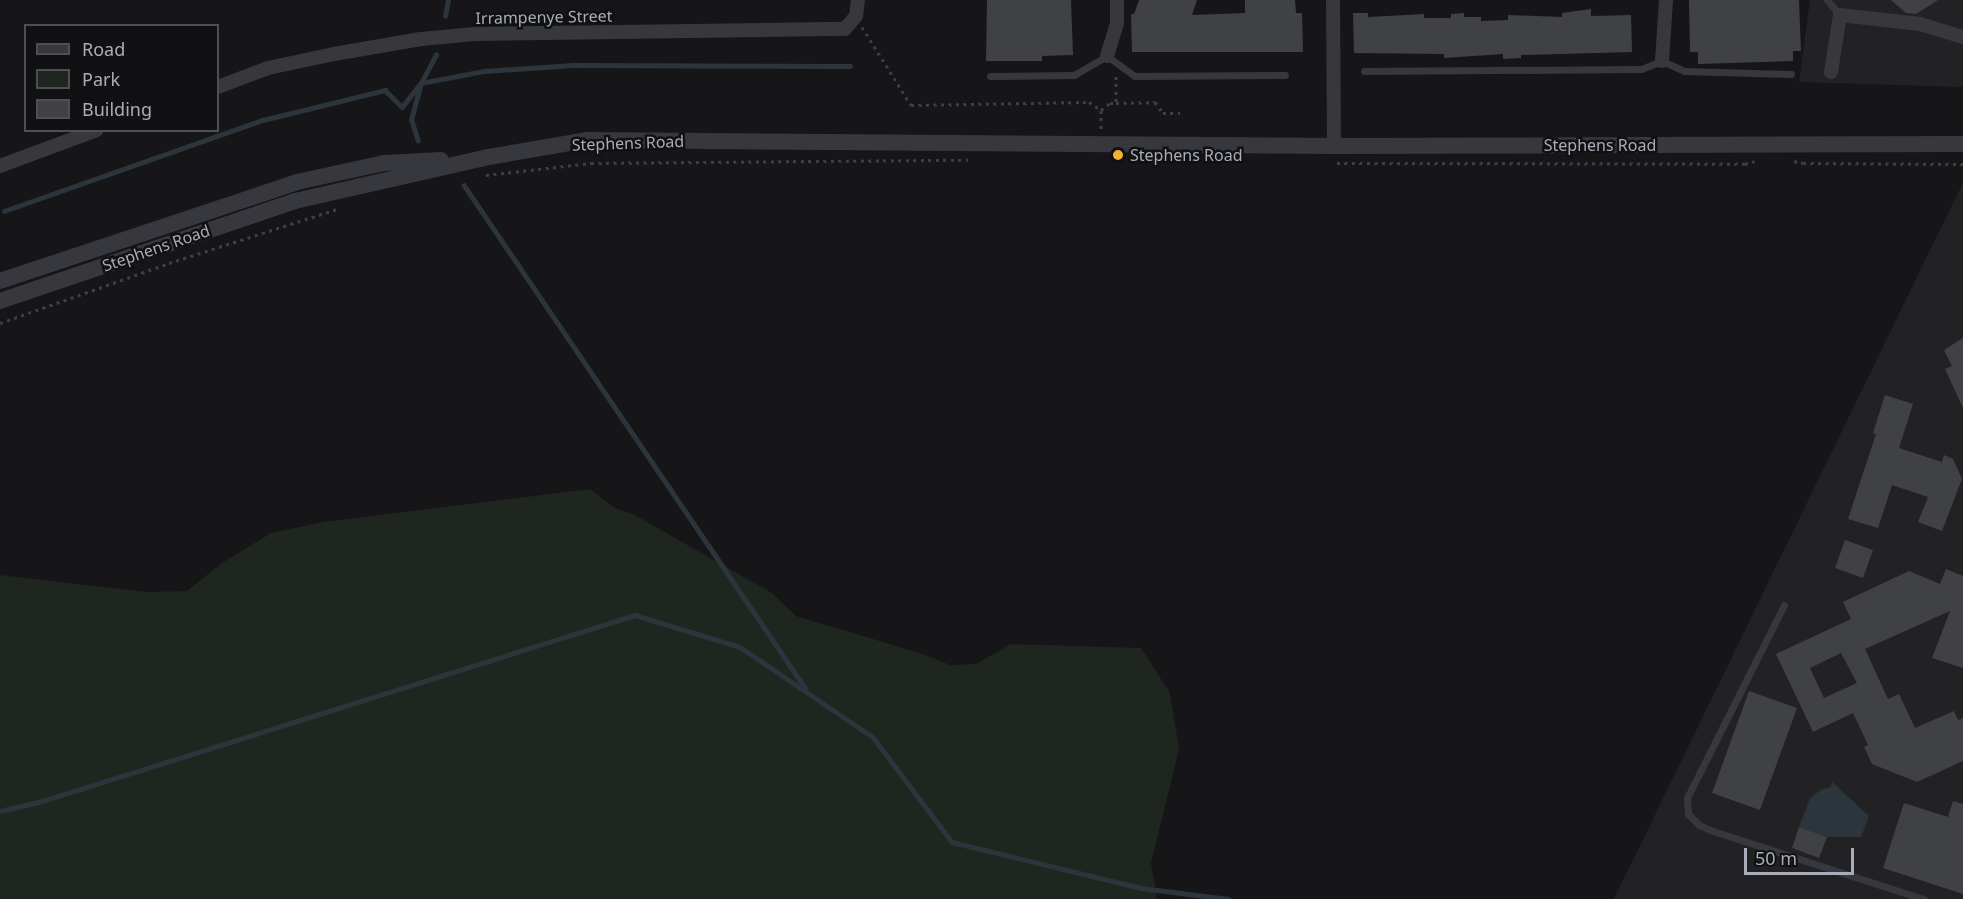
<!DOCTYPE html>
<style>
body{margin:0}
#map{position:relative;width:1963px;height:899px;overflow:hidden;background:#161618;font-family:"Noto Sans",sans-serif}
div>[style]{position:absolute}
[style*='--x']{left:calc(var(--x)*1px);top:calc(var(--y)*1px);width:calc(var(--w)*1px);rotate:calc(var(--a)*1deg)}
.built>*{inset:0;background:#222225}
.green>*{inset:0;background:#1e261f}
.water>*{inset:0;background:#2c353c}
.stream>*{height:4.5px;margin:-2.25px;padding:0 2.25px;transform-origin:2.25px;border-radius:2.25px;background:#2c353c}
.building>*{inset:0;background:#404145}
.path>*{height:3px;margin-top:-1.5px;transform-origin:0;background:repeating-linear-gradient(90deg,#3d3f44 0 3px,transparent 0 7.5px)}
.service>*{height:7px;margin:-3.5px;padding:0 3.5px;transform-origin:3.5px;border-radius:3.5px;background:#37383d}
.minor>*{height:14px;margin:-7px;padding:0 7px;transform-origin:7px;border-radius:7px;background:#37383d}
.tertiary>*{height:16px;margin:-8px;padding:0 8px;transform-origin:8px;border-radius:8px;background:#37383d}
.dots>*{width:16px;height:16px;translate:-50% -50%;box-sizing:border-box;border:3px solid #111113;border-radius:50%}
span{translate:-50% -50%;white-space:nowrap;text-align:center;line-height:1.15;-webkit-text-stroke:5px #111113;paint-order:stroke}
.street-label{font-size:16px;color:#a8adb8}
.poi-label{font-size:16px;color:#a8adb8}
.left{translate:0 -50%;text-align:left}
.legend{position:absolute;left:24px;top:24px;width:195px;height:108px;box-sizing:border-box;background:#111113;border:2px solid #4d4f55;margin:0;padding:8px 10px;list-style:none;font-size:18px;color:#a8adb8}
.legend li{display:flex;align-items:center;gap:12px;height:30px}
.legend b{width:30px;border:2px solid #4d4f55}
.scale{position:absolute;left:1744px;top:848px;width:110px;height:27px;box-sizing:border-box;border:3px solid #a8adb8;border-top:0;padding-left:8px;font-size:18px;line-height:21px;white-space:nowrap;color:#a8adb8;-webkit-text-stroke:4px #111113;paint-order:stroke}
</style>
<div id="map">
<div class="built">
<div style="clip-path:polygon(1810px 0,1963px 0,1963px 87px,1799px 82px)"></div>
<div style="clip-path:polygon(1963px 183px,1963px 899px,1614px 899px,1953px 203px)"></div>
</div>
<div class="green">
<div style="clip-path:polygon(590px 489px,615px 508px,633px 514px,772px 593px,796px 616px,923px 654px,950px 665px,976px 664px,1011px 644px,1141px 648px,1170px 693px,1179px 749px,1151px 863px,1157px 899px,0 899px,0 575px,146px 592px,187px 591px,222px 563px,271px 533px,323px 522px)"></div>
</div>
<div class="water">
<div style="clip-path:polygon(1832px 782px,1869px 816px,1861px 837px,1827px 837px,1799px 827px,1810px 798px,1822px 789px,1831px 787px)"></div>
</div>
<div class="stream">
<div style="--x:445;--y:16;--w:16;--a:-79"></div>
<div style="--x:418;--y:141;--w:22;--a:-108"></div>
<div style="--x:411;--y:120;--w:38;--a:-75"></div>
<div style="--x:421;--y:83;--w:32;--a:-62"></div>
<div style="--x:464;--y:185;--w:609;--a:55.84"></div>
<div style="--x:4;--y:211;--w:275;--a:-19.4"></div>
<div style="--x:263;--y:120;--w:126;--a:-13.8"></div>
<div style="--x:385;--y:90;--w:24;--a:45"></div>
<div style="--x:402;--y:107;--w:31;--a:-52"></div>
<div style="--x:421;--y:83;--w:64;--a:-10.8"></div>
<div style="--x:484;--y:71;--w:89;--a:-3.9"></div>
<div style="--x:573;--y:65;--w:277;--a:0.2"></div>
<div style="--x:0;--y:811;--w:37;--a:-13"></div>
<div style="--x:36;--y:803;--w:628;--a:-17.42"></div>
<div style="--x:635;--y:615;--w:110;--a:16.9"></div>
<div style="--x:740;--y:647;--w:161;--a:34.1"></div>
<div style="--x:873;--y:737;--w:131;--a:53"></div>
<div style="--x:952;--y:842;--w:195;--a:13.7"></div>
<div style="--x:1141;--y:888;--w:88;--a:7.2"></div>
</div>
<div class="building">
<div style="clip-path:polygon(987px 0,1071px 0,1073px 55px,1042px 56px,1042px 61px,986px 61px)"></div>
<div style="clip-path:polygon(1139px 0,1197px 0,1192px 15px,1245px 13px,1245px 0,1295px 0,1296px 13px,1302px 13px,1303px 52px,1132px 52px,1131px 14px,1134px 14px)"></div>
<div style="clip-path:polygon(1689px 0,1799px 0,1801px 51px,1793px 51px,1793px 61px,1698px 64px,1698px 52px,1690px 52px)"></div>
<div style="clip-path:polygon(1891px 0,1938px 0,1916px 14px,1906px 13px)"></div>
<div style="clip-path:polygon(1591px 9px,1591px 16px,1631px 15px,1632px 52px,1521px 55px,1521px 58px,1503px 59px,1503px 54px,1444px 58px,1444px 54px,1354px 53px,1353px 13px,1368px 13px,1368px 17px,1424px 14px,1424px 18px,1451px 18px,1451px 14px,1464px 13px,1464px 17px,1481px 17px,1481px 21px,1508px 20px,1508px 15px,1562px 17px,1562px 13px)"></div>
<div style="clip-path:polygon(1963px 338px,1963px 408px,1945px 369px,1952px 366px,1944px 350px)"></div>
<div style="clip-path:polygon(1885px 395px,1913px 404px,1899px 448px,1942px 462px,1944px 455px,1953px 459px,1962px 479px,1942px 531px,1918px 522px,1928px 497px,1892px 485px,1878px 528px,1848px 519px,1876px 434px,1873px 433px)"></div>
<div style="clip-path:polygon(1845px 540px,1873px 550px,1863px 578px,1835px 568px)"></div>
<div style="clip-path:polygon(evenodd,1946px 569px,1963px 576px,1963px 668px,1932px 658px,1950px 611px,1865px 649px,1888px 699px,1899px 694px,1915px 728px,1954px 711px,1958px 720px,1963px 718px,1963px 761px,1917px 782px,1872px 764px,1864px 747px,1868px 745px,1853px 713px,1813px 732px,1776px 654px,1851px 619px,1843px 602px,1909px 571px,1940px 584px,1946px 569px,1841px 653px,1857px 683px,1824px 698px,1810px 668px,1841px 653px)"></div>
<div style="clip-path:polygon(1749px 691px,1797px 708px,1760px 810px,1712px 793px)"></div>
<div style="clip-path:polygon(1953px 801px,1963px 804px,1963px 894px,1883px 868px,1904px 803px,1948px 817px)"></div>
<div style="clip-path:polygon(1799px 827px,1827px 837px,1819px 858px,1792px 848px)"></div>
</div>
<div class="path">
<div style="--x:862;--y:27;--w:92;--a:57.9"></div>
<div style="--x:911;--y:105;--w:178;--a:-1"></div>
<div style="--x:1089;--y:102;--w:14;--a:34"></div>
<div style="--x:1101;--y:110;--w:11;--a:-38"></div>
<div style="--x:1110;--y:103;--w:6;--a:0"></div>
<div style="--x:1116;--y:76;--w:27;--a:90"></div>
<div style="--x:1116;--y:103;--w:39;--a:-1"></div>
<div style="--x:1155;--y:102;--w:14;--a:54"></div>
<div style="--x:1163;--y:113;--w:17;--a:0"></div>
<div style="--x:1101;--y:110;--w:19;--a:90"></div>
<div style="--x:1794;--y:161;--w:9;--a:13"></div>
<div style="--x:1803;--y:163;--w:160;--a:0.4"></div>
<div style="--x:1337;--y:163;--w:408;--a:0.1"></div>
<div style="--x:1745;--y:164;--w:10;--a:-17"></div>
<div style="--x:486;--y:175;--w:106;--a:-6.5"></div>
<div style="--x:591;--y:163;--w:377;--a:-0.5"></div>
<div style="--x:0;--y:323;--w:179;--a:-19.5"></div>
<div style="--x:169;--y:263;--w:176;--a:-17.8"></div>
</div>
<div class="service">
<div style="--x:1827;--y:0;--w:20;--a:49"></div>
<div style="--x:1364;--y:71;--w:277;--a:-0.4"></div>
<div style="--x:1641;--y:69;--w:22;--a:-21"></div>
<div style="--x:1662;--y:61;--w:24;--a:24"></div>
<div style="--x:1684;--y:71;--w:107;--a:1.6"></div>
<div style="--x:990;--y:76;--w:84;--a:-0.7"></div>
<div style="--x:1074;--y:75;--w:38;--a:-30"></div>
<div style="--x:1107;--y:56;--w:34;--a:36"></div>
<div style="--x:1135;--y:76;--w:150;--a:-0.4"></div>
<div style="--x:1784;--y:605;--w:216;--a:116.7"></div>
<div style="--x:1687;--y:798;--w:16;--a:86"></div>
<div style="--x:1688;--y:814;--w:16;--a:45"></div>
<div style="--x:1699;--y:825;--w:15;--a:23"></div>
<div style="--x:1713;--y:831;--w:222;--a:17.9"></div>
</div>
<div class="minor">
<div style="--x:1333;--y:0;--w:146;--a:89.6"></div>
<div style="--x:1107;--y:56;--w:34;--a:-73"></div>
<div style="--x:1117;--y:23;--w:23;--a:-90"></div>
<div style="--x:1662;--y:61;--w:61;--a:-86.2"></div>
<div style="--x:1831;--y:72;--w:58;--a:-81"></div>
<div style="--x:1840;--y:15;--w:81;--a:6.4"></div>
<div style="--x:1920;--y:24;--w:45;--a:16.8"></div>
<div style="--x:218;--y:87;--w:53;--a:-20.8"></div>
<div style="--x:268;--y:68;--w:67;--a:-12"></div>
<div style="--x:334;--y:54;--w:88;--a:-9.8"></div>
<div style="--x:421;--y:39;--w:54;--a:-5.3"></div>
<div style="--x:475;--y:34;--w:370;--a:-0.8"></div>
<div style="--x:845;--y:29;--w:17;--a:-50"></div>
<div style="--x:856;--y:16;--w:16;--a:-83"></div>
<div style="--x:0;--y:166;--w:103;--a:-20.4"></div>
</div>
<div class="tertiary">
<div style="--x:0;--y:281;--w:313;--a:-18.4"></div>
<div style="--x:297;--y:182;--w:89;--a:-12.3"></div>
<div style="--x:384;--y:163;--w:57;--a:-3"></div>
<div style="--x:0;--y:301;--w:311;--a:-18.7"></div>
<div style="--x:295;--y:201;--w:199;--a:-12.8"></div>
<div style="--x:489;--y:157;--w:99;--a:-9.8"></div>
<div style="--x:587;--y:140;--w:747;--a:0.46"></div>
<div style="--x:1334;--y:146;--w:629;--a:-0.18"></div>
</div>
<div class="dots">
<div style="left:1118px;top:155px;background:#f2b134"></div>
</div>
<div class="street-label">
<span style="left:544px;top:17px;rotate:-1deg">Irrampenye Street</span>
<span style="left:628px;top:143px;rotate:-2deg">Stephens Road</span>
<span style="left:1600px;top:145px">Stephens Road</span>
<span style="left:156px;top:248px;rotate:-19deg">Stephens Road</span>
</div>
<div class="poi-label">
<span class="left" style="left:1130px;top:155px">Stephens Road</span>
</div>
<ul class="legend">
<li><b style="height:8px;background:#37383d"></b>Road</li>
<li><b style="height:16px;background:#1e261f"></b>Park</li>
<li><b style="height:16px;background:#404145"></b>Building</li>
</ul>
<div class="scale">50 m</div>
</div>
